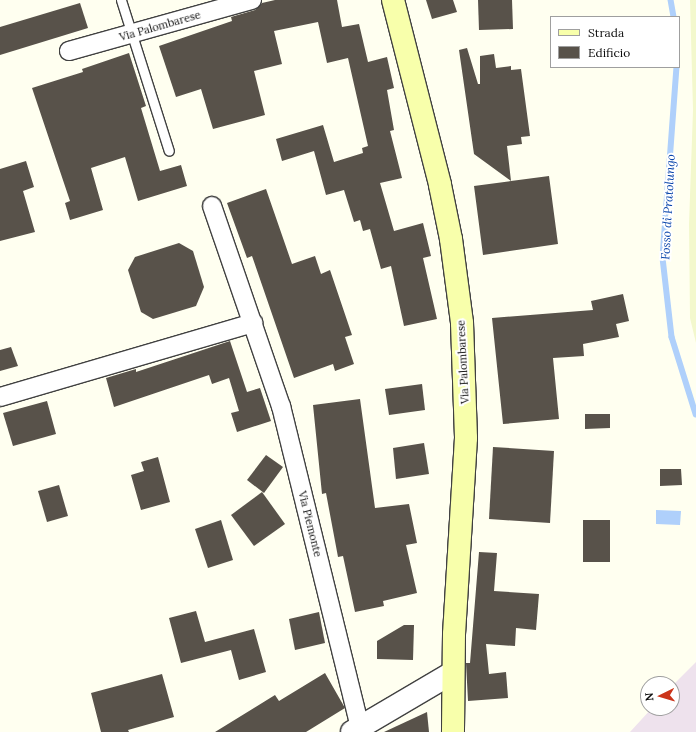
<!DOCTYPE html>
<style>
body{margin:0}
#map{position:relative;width:696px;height:732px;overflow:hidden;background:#fffff0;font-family:Lora,serif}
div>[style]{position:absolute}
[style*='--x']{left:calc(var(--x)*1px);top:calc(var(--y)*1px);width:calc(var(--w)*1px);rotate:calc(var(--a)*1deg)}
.industrial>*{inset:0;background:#eee2ed}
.farmland>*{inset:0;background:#f3f8cd}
.water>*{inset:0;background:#afd0fb}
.stream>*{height:5.5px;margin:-2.75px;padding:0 2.75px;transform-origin:2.75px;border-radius:2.75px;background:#afd0fb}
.building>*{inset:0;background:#58524a}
.roads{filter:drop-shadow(1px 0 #414141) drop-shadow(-1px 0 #414141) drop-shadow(0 1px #414141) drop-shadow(0 -1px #414141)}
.service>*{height:9px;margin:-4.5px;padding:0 4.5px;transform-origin:4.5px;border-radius:4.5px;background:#fff}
.minor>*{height:18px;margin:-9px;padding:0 9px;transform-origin:9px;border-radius:9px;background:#fff}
.tertiary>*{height:22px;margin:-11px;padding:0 11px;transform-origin:11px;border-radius:11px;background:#fff}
.secondary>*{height:22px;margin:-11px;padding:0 11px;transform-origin:11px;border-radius:11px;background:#f8ffab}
span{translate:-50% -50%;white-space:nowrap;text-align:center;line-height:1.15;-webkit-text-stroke:4px #fff;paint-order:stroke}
.street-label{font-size:11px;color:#0e0e0e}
.water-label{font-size:12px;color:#0c47ac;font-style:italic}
.legend{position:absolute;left:550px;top:16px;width:130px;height:52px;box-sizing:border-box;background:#fff;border:1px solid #9f9f9f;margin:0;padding:5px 7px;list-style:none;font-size:12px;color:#0e0e0e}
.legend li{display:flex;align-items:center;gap:8px;height:20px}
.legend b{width:20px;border:1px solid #9f9f9f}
.north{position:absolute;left:640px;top:676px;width:40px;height:40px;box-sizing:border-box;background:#fff;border:1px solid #9f9f9f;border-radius:50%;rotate:265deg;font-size:11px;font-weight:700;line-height:16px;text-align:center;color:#0e0e0e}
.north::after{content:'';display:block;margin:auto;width:14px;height:18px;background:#cb341a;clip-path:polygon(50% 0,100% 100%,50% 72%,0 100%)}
</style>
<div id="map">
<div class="industrial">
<div style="clip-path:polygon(696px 662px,696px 732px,630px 732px,652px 708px,672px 708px,672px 686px)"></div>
</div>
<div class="farmland">
<div style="clip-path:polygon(690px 0,696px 0,696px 343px,690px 318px,689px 224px,693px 110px)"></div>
</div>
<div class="water">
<div style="clip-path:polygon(656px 510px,681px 511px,680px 525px,656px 524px)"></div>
</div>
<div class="stream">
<div style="--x:671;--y:0;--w:17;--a:80"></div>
<div style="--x:677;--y:67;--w:192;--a:94.2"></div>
<div style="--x:663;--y:258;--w:80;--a:83.5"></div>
<div style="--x:672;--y:337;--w:81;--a:72.7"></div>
</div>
<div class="building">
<div style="clip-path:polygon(275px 0,337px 0,342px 27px,359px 24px,368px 62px,387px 57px,394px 88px,387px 90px,394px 130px,390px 131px,402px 178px,380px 183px,394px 231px,423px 223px,431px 256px,423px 258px,437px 319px,404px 326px,391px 266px,381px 269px,370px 229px,363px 231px,360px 220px,354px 222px,344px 190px,326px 195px,314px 151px,282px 161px,276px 139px,323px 125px,334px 162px,363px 153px,362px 148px,368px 146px,348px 58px,327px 63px,318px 22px,274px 31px,282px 64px,254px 71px,265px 115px,213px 129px,201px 89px,176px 97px,159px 46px,232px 21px,231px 17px,255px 10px,262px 3px)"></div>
<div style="clip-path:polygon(426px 0,453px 0,457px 12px,432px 19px)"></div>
<div style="clip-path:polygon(478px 0,512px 0,513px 29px,479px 30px)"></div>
<div style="clip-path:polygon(80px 3px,88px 28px,0 55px,0 27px)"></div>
<div style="clip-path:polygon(467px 48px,478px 84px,480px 84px,480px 56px,494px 54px,496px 68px,511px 66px,511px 70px,521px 69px,530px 136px,521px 137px,522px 144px,507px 146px,511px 181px,549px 176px,558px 244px,483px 255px,474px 186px,511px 181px,474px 154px,459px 50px)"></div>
<div style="clip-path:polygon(129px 53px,146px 106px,141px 108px,160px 171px,181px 165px,187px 186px,138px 201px,125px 157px,91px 168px,103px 210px,70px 220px,65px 203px,70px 201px,32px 88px,83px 72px,82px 69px)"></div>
<div style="clip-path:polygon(26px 161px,34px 187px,23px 191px,35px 232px,0 241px,0 169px)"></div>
<div style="clip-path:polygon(266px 189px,292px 264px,315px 256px,321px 274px,330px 270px,352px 335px,345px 337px,354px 364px,335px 371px,333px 364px,294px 378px,252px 256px,247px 258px,227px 203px)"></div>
<div style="clip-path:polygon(179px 243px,193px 251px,204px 287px,196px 306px,153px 319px,141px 312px,128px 270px,135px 257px)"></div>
<div style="clip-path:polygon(623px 294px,629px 321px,616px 324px,619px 337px,583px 344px,584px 356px,553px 358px,559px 419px,503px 424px,492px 318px,593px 310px,591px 301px)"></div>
<div style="clip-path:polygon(230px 341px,247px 392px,260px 388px,271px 421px,237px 432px,231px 413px,239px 411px,229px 378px,212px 384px,209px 375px,114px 407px,106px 378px,136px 369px,136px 372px)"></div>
<div style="clip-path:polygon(11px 347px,18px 366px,0 371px,0 350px)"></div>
<div style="clip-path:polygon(422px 384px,425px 410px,389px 415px,385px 389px)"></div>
<div style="clip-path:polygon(360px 399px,375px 508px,409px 504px,417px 543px,406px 545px,417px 593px,383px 601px,384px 606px,355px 612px,343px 556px,338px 557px,326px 493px,322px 494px,313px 405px)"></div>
<div style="clip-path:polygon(47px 401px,56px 434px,13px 446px,3px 413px)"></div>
<div style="clip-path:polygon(585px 414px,610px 414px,610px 428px,585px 429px)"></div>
<div style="clip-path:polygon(424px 443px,429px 474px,396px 479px,393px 448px)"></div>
<div style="clip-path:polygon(493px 447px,554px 451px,550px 523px,489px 519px)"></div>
<div style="clip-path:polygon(266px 455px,283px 467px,264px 493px,247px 480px)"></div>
<div style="clip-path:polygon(158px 457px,170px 502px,141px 510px,131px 475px,144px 471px,141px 462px)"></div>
<div style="clip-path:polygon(660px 469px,681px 469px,682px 485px,660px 486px)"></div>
<div style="clip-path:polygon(59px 485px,68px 516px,47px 522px,38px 491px)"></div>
<div style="clip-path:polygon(262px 492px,285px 524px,254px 546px,231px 515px)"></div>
<div style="clip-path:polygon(221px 520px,233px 560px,208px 568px,195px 529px)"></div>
<div style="clip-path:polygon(583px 520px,610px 520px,610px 562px,583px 562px)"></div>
<div style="clip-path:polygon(479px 552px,497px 553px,494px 591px,539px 594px,536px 630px,516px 628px,515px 646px,486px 644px,489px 674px,506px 672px,508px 698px,468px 701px,466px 663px,470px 663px)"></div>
<div style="clip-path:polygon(196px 611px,205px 642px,254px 629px,266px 672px,239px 680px,231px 650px,181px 663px,169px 618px)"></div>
<div style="clip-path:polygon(319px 612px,325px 643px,295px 650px,289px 619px)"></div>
<div style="clip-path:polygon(404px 625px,414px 625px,413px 660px,377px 659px,377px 641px)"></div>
<div style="clip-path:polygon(325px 673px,345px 708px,306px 732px,215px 732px,275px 695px,279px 701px)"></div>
<div style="clip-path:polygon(162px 674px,174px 717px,128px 730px,129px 732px,101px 732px,91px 693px)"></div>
<div style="clip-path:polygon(427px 712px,429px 732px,384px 732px)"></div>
</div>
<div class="roads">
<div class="service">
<div style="--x:121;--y:0;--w:158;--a:72.4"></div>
</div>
<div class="minor">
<div style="--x:69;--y:51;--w:190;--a:-15.6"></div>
<div style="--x:212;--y:206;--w:212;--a:71"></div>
<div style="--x:281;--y:406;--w:331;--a:76.2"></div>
<div style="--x:0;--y:397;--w:264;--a:-16.3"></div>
</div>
<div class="tertiary">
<div style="--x:352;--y:732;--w:116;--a:-30.5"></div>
</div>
<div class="secondary">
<div style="--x:393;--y:0;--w:191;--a:75.7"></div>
<div style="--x:440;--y:185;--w:55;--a:78.5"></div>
<div style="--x:451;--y:239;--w:85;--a:82.5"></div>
<div style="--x:462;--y:323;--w:115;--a:88"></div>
<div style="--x:466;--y:438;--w:196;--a:93.5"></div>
<div style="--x:454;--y:634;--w:98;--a:90.6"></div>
</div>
</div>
<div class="street-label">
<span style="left:160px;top:26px;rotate:-16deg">Via Palombarese</span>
<span style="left:463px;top:362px;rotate:-93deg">Via Palombarese</span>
<span style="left:310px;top:524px;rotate:76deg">Via Piemonte</span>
</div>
<div class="water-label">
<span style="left:668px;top:207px;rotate:-87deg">Fosso di Pratolungo</span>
</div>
<ul class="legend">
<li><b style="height:5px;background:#f8ffab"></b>Strada</li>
<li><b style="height:11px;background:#58524a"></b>Edificio</li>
</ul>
<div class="north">N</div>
</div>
